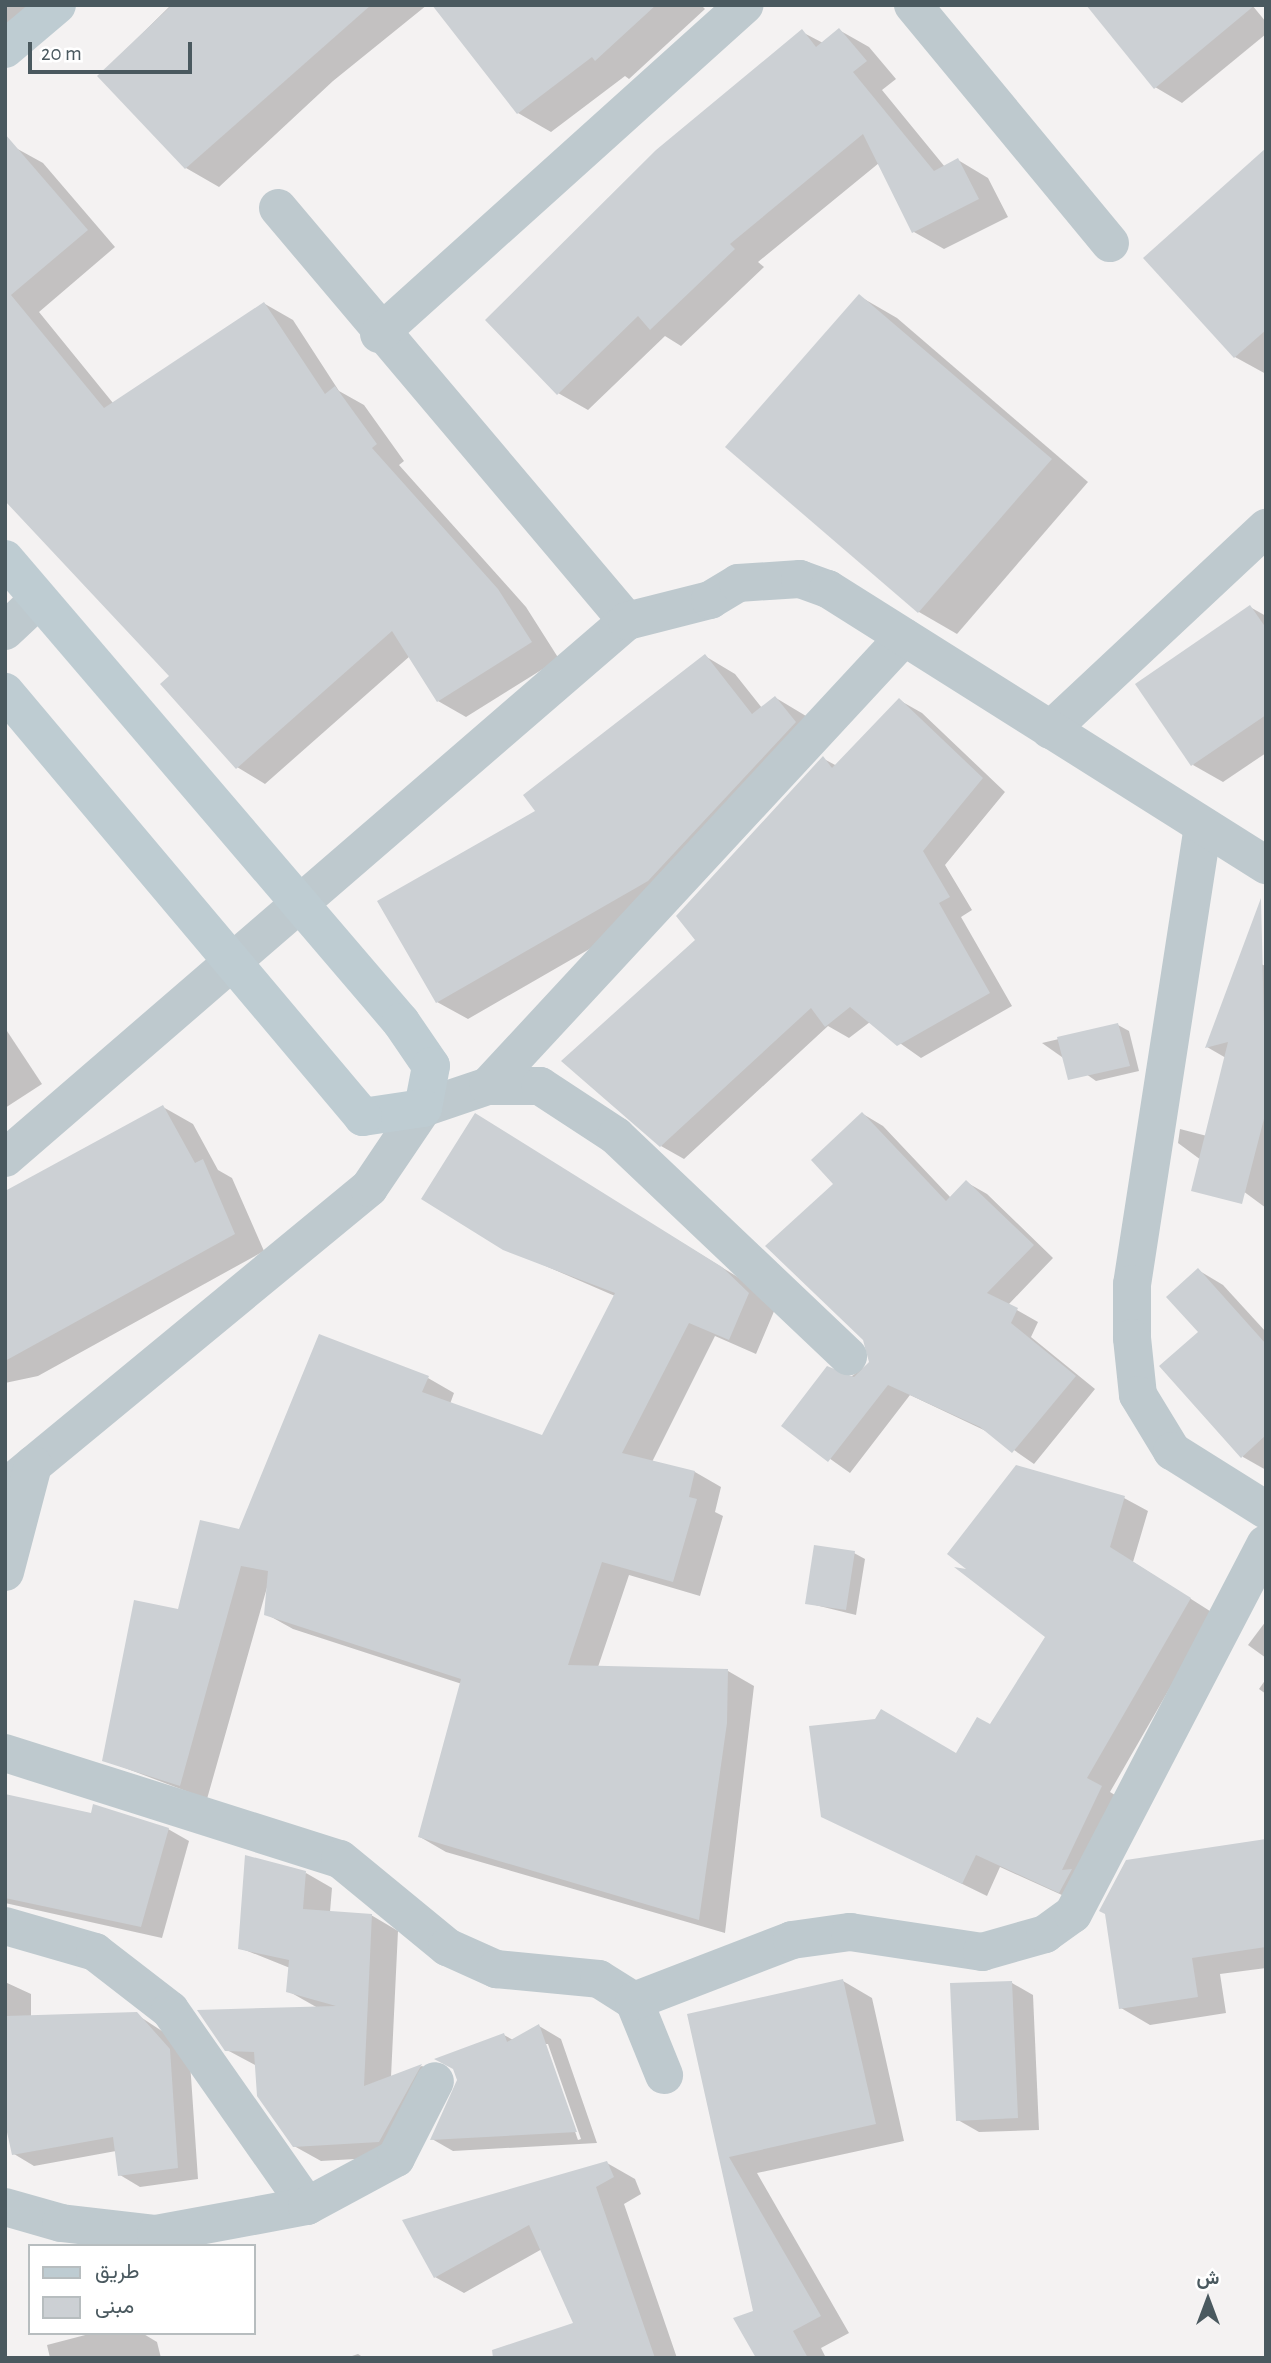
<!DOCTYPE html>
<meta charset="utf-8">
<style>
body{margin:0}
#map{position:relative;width:1271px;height:2363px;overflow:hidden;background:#f4f2f2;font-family:"Alegreya Sans",Vazirmatn,sans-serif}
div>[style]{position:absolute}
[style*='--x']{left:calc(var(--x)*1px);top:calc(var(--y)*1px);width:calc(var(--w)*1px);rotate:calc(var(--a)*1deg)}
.shadow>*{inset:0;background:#0003}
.building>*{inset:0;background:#ccd0d4}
.street>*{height:38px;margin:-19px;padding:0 19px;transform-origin:19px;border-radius:19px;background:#bec9ce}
.secondary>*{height:38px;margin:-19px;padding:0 19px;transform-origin:19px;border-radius:19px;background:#beccd2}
span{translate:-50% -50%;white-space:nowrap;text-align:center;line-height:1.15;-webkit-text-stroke:5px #fff;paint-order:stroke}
.frame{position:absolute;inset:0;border:7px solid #4a595f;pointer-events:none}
.legend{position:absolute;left:28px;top:2244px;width:228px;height:91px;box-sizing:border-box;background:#fff;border:2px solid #b7bdbf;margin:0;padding:9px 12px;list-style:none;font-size:21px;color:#4a595f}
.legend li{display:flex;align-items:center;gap:14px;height:35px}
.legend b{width:35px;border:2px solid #b7bdbf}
.north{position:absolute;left:1173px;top:2265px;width:70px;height:70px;-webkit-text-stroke:5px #fff;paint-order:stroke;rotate:0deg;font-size:19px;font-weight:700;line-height:28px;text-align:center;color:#4a595f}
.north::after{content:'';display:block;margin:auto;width:24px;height:32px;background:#4a595f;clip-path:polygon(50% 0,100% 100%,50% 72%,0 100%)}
.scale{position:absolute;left:28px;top:42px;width:164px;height:32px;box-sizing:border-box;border:4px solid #4a595f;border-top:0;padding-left:9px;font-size:21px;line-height:24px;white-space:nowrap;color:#4a595f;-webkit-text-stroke:5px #fff;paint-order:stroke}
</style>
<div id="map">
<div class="shadow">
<div style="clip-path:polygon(5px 5px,37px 5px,5px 30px)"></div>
<div style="clip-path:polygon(171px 5px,427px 5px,333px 81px,219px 187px,186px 168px,99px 76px)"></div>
<div style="clip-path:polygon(434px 5px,701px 5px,705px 9px,629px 79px,625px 76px,551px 132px,518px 113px)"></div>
<div style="clip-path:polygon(1252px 5px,1266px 22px,1266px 34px,1182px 103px,1155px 87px)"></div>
<div style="clip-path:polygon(839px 30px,869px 47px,896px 79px,882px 90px,945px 167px,958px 160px,988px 178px,1008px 217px,944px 249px,914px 232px,879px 163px,758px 262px,764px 267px,681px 346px,665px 336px,588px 410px,558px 393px,802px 32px,823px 43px)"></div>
<div style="clip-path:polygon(14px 147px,43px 163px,115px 247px,39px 312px,113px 403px,265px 304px,293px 320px,339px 391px,364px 405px,404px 461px,399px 465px,526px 607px,559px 659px,466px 717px,438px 701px,410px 656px,265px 784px,237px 767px,172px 676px,5px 498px)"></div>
<div style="clip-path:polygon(1266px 150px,1266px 374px,1235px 357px)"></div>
<div style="clip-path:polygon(859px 296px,897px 318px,1088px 482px,957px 634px,919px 612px,728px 447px)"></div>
<div style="clip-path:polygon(1250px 607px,1266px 616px,1266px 753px,1223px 782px,1193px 765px)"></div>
<div style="clip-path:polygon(705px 656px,735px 674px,762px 708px,776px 698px,806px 716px,678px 898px,468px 1019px,437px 1002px,537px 811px)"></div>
<div style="clip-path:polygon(899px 700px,922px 713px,1005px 792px,945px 865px,972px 910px,961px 917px,1012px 1006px,921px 1058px,870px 1022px,849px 1038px,828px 1026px,684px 1159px,661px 1146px,824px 759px,837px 766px)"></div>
<div style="clip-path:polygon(1241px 957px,1266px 966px,1266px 1208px,1178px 1143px,1180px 1129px,1207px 1136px,1226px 1058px,1207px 1047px)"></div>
<div style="clip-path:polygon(1118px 1025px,1129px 1031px,1139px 1071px,1096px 1081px,1042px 1043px)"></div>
<div style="clip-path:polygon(5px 1028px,42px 1084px,5px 1108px)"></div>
<div style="clip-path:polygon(163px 1107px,193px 1124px,218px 1170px,232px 1178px,264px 1251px,38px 1376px,5px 1383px,5px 1193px)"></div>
<div style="clip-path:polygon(863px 1114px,883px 1126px,951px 1198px,966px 1182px,987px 1194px,1053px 1258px,1008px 1305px,1038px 1322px,1031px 1337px,1095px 1389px,1034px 1464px,988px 1432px,910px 1395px,850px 1473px,784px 1426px,871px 1362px,836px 1184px)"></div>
<div style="clip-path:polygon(500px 1131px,749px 1284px,775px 1309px,756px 1354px,715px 1336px,652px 1462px,695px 1472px,721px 1487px,715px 1512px,723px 1516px,700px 1596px,629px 1575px,598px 1667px,728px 1671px,754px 1686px,725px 1933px,446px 1852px,420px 1837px,462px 1684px,293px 1629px,266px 1614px,268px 1584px,207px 1799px,104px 1760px,179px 1611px,240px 1532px,428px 1378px,454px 1393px,450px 1404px,543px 1437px,615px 1296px,504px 1248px)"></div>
<div style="clip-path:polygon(1198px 1270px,1223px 1285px,1266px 1332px,1266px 1470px,1243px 1457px,1201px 1332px)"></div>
<div style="clip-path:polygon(1124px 1498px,1148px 1511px,1133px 1562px,1213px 1613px,1110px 1792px,1125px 1801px,1084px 1905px,1000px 1867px,987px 1896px,823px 1816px,956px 1755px,991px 1727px,1047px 1637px,973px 1571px)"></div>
<div style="clip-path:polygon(854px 1553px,865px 1559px,856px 1615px,807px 1603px)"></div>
<div style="clip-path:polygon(1266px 1621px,1266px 1658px,1248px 1645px)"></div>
<div style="clip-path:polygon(1266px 1679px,1266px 1694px,1259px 1689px)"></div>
<div style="clip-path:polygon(92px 1815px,168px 1829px,189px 1841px,162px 1938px,5px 1903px,5px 1816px)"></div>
<div style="clip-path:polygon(1266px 1841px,1266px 1968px,1220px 1974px,1226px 2013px,1150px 2025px,1121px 2008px)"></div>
<div style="clip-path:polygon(306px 1873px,332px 1888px,330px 1912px,371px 1915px,398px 1931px,391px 2077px,422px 2066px,447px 2080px,406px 2156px,321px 2161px,294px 2146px,257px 2066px,227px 2050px,318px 2008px,288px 1991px,290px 1968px,240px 1948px)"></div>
<div style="clip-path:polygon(843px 1981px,872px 1998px,904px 2141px,757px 2173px,849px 2333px,821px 2348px,826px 2358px,758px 2358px,755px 2312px,689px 2015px)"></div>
<div style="clip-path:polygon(5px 1982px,31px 1994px,31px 2017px,136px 2014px,174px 2039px,190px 2062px,198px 2179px,140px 2187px,120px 2175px,116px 2151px,34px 2166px,14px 2154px,5px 2114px)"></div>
<div style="clip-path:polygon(1012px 1983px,1033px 1995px,1039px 2130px,979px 2132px,958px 2120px)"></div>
<div style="clip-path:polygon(evenodd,539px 2026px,561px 2039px,597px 2143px,453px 2151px,432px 2139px,504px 2035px,513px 2040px,539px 2026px,544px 2044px,548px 2044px,581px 2139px,578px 2140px,544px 2044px)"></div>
<div style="clip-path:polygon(607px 2163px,635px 2179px,641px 2194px,624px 2204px,677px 2358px,525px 2358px,575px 2324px,542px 2249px,464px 2293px,435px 2277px)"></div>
<div style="clip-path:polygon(93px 2333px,142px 2333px,157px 2342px,161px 2358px,50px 2358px,47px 2345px)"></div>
<div style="clip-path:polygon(358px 2354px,364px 2358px,346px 2358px)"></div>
</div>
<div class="building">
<div style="clip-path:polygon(172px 5px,371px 5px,185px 169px,97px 76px)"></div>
<div style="clip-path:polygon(432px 5px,656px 5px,595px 61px,592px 57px,517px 114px)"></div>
<div style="clip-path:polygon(1086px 5px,1255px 5px,1154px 89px)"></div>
<div style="clip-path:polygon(839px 28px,867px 61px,853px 72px,934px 171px,958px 158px,979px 199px,912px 233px,863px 134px,730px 244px,735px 249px,650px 330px,638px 316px,557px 395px,485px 320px,656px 150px,802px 29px,816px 47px)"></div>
<div style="clip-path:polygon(5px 134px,88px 230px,11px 295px,104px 408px,264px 302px,325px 394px,335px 386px,377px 444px,372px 448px,498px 589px,532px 642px,437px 702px,392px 631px,236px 769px,160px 684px,169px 676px,5px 501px)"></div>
<div style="clip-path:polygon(1266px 148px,1266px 330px,1234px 358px,1143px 258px)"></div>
<div style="clip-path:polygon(859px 294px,1052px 459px,918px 613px,725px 447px)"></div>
<div style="clip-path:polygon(1250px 605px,1266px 628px,1266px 715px,1191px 766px,1135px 684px)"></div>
<div style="clip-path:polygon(705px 654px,752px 714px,775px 696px,796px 722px,648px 881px,436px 1003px,377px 901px,535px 811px,523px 795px)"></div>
<div style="clip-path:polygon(899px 698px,983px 778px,923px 851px,950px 897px,939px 903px,990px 993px,897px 1046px,850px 1007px,825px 1027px,811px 1008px,660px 1147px,561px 1061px,695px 940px,676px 916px,823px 756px,832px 768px)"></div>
<div style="clip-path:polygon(1261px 898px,1266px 1111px,1242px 1204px,1191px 1191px,1228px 1042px,1205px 1048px)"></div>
<div style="clip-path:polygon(1118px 1023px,1130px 1066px,1068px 1080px,1057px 1037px)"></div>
<div style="clip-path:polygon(163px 1105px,195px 1163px,203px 1159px,235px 1234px,5px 1361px,5px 1191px)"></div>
<div style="clip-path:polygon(862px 1112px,946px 1201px,966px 1180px,1034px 1245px,987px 1293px,1018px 1308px,1011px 1323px,1076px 1376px,1012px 1453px,980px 1427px,888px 1385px,828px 1462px,781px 1426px,827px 1366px,854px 1377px,869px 1362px,863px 1340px,765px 1246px,833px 1184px,811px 1160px)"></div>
<div style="clip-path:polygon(475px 1113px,722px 1267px,749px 1293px,729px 1340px,689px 1323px,622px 1453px,695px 1471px,689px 1497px,697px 1499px,673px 1582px,602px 1562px,568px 1665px,728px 1669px,727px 1723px,699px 1920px,418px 1837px,461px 1679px,264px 1615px,268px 1571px,241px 1566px,180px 1786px,102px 1761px,134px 1600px,178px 1609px,200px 1520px,239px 1529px,319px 1334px,429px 1376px,422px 1392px,542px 1435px,615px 1293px,503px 1250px,421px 1199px)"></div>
<div style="clip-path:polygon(1198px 1268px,1266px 1344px,1266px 1435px,1241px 1458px,1159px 1366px,1198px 1332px,1166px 1297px)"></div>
<div style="clip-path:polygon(1016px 1465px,1125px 1496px,1110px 1547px,1191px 1598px,1087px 1778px,1102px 1786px,1062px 1870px,1072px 1869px,1059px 1893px,976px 1855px,962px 1884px,821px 1817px,809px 1726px,875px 1719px,881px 1709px,956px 1753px,977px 1717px,990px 1724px,1045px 1637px,954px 1567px,966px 1569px,947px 1554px)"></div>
<div style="clip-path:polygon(814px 1545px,855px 1551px,846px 1610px,805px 1604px)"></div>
<div style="clip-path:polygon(5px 1794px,91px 1813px,93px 1804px,169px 1828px,141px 1927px,5px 1898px)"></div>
<div style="clip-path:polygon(1266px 1839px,1266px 1947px,1192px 1958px,1198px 1997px,1119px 2009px,1105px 1914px,1099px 1911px,1126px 1860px)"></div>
<div style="clip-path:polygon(245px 1855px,306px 1871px,303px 1909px,372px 1914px,364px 2086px,422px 2064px,379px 2142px,293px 2147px,257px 2096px,254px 2052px,225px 2051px,197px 2010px,336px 2006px,286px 1992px,289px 1960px,238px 1949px)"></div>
<div style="clip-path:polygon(843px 1979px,876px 2124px,729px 2157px,821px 2316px,793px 2331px,808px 2358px,756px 2358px,733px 2318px,753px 2311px,687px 2014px)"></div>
<div style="clip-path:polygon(1012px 1981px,1018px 2118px,956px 2121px,950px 1983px)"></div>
<div style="clip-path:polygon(137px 2012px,170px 2049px,178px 2168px,118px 2176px,113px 2137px,12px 2155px,5px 2123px,5px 2016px)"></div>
<div style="clip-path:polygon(539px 2024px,577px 2132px,430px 2140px,457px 2080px,453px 2069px,434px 2059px,504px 2033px,507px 2042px)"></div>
<div style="clip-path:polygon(607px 2161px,614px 2177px,596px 2187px,655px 2358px,493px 2358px,492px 2350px,573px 2323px,529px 2225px,434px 2278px,402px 2220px)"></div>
</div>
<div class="street">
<div style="--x:913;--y:5;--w:309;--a:50.4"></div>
<div style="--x:278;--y:208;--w:541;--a:49.8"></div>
<div style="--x:379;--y:334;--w:492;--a:-42"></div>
<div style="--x:5;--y:631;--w:45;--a:-43.2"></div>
<div style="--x:1050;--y:730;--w:296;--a:-43.1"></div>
<div style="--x:1203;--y:826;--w:463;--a:98.8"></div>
<div style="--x:1132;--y:1284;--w:54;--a:90"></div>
<div style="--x:1132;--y:1338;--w:57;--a:84"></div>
<div style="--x:1138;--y:1395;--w:66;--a:58.7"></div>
<div style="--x:1172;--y:1451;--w:111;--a:32.1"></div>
<div style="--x:488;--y:1086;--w:612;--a:-47.18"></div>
<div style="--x:5;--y:1158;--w:822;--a:-40.81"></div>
<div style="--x:627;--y:621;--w:86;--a:-14.2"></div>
<div style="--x:710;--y:600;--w:33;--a:-31"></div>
<div style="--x:738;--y:583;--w:62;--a:-3.7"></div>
<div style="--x:800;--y:579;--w:30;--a:20"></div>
<div style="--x:828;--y:589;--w:518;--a:32.22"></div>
<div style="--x:5;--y:1488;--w:472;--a:-39.5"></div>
<div style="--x:369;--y:1188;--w:97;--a:-56"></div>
<div style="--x:423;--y:1108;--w:69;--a:-18.7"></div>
<div style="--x:488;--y:1086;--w:52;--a:0"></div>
<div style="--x:540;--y:1086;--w:91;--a:33.3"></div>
<div style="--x:616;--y:1136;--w:320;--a:43.5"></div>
<div style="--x:5;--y:1572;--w:111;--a:-75.3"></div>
<div style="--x:5;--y:1753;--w:351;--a:17.6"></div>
<div style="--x:340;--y:1859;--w:139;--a:39.4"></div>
<div style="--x:447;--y:1947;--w:54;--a:24.2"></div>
<div style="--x:496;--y:1969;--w:103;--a:5.5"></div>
<div style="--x:599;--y:1979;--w:41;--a:32.2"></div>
<div style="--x:634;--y:2001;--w:80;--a:67.9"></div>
<div style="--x:5;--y:1926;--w:94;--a:16.1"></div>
<div style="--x:95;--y:1952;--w:95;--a:37.7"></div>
<div style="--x:170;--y:2010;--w:239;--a:55"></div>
<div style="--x:634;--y:2001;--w:169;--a:-21.1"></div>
<div style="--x:792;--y:1940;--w:59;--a:-7.9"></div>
<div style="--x:850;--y:1932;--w:134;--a:8.6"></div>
<div style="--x:982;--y:1952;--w:66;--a:-15.9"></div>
<div style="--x:1045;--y:1934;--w:34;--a:-36"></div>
<div style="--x:1073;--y:1914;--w:417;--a:-62.5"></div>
<div style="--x:5;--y:2207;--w:58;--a:15.9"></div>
<div style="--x:61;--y:2223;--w:96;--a:6.6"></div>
<div style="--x:156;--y:2234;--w:154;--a:-10.5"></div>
<div style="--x:307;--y:2206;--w:101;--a:-28.3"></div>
<div style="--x:396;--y:2158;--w:86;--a:-63.1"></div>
</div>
<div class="secondary">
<div style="--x:5;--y:49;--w:68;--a:-40.2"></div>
<div style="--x:5;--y:559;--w:609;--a:49.46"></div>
<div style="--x:401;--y:1022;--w:53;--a:55.7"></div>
<div style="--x:431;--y:1066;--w:43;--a:100.8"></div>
<div style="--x:423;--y:1108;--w:61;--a:171.5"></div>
<div style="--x:363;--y:1117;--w:556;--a:-130.11"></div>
</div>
<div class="frame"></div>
<ul class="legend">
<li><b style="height:9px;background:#beccd2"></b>طريق</li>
<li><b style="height:19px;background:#ccd0d4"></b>مبنى</li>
</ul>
<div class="north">ش</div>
<div class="scale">20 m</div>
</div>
